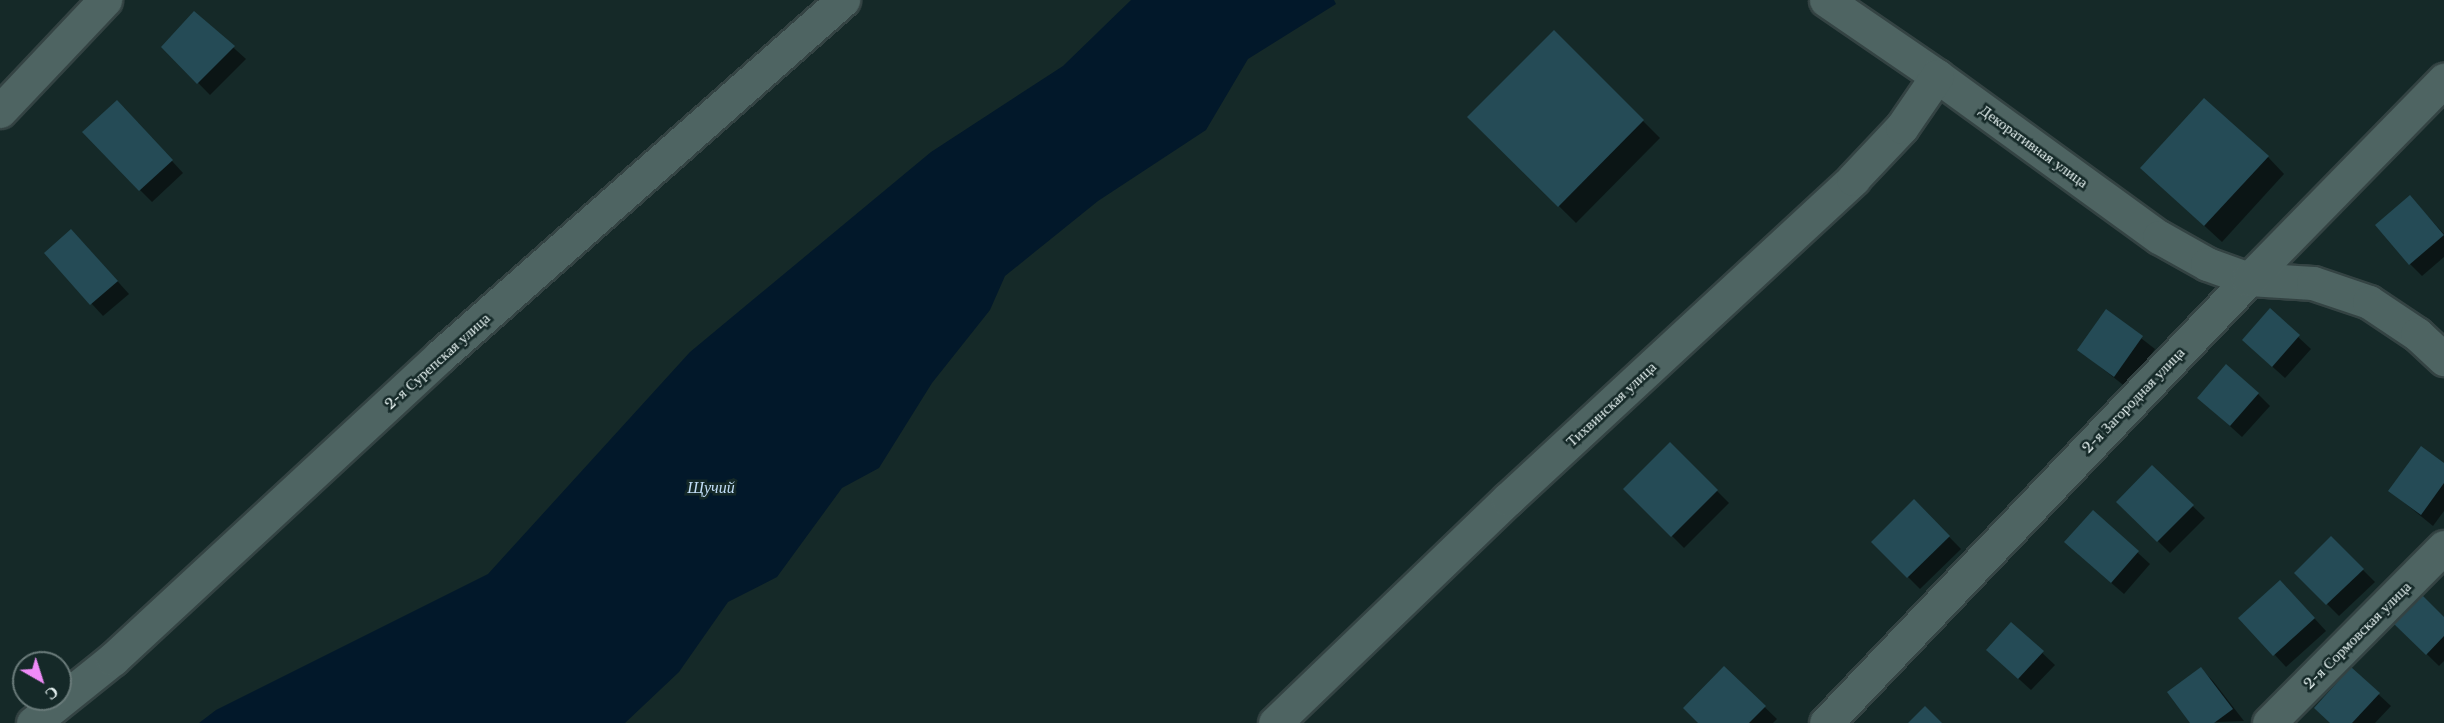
<!DOCTYPE html>
<meta charset="utf-8">
<style>
body{margin:0}
#map{position:relative;width:2444px;height:723px;overflow:hidden;background:#152928;font-family:"Libre Baskerville",serif}
div>[style]{position:absolute}
[style*='--x']{left:calc(var(--x)*1px);top:calc(var(--y)*1px);width:calc(var(--w)*1px);rotate:calc(var(--a)*1deg)}
.water>*{inset:0;background:#02182a}
.shadow>*{inset:0;background:#0007}
.building>*{inset:0;background:#254b56}
.roads{filter:drop-shadow(2px 0 #344343) drop-shadow(-2px 0 #344343) drop-shadow(0 2px #344343) drop-shadow(0 -2px #344343)}
.minor>*{height:33px;margin:-16.5px;padding:0 16.5px;transform-origin:16.5px;border-radius:16.5px;background:#4e6462}
span{translate:-50% -50%;white-space:nowrap;text-align:center;line-height:1.15;-webkit-text-stroke:5px #152928;paint-order:stroke}
.street-label{font-size:15px;color:#e8f4f3}
.water-label{font-size:16px;color:#c2def7;font-style:italic}
.north{position:absolute;left:12px;top:651px;width:60px;height:60px;box-sizing:border-box;background:#152928;border:2px solid #697a79;border-radius:50%;rotate:141deg;font-size:16px;font-weight:700;line-height:24px;text-align:center;color:#e8f4f3}
.north::after{content:'';display:block;margin:auto;width:21px;height:27px;background:#ef8bf7;clip-path:polygon(50% 0,100% 100%,50% 72%,0 100%)}
</style>
<div id="map">
<div class="water">
<div style="clip-path:polygon(1131px 0,1334px 0,1336px 4px,1248px 59px,1206px 130px,1098px 201px,1005px 276px,990px 310px,932px 383px,879px 468px,842px 488px,777px 577px,728px 602px,679px 672px,625px 723px,199px 723px,216px 710px,488px 574px,690px 352px,931px 152px,1063px 66px)"></div>
</div>
<div class="shadow">
<div style="clip-path:polygon(195px 13px,246px 59px,210px 95px,163px 47px)"></div>
<div style="clip-path:polygon(1554px 32px,1660px 138px,1576px 223px,1469px 117px)"></div>
<div style="clip-path:polygon(129px 114px,183px 173px,152px 202px,140px 190px)"></div>
<div style="clip-path:polygon(2268px 157px,2284px 174px,2222px 242px,2159px 184px)"></div>
<div style="clip-path:polygon(2410px 197px,2444px 234px,2444px 257px,2422px 276px,2410px 264px)"></div>
<div style="clip-path:polygon(83px 243px,129px 294px,103px 316px,46px 254px)"></div>
<div style="clip-path:polygon(2106px 311px,2155px 349px,2127px 388px,2079px 350px)"></div>
<div style="clip-path:polygon(2270px 311px,2311px 349px,2285px 378px,2256px 352px)"></div>
<div style="clip-path:polygon(2258px 394px,2270px 406px,2242px 437px,2199px 398px)"></div>
<div style="clip-path:polygon(1670px 444px,1729px 503px,1684px 548px,1625px 489px)"></div>
<div style="clip-path:polygon(2444px 464px,2444px 511px,2433px 526px,2390px 491px)"></div>
<div style="clip-path:polygon(2152px 467px,2205px 518px,2170px 553px,2118px 502px)"></div>
<div style="clip-path:polygon(1914px 501px,1961px 549px,1920px 589px,1873px 542px)"></div>
<div style="clip-path:polygon(2093px 512px,2150px 564px,2124px 594px,2078px 554px)"></div>
<div style="clip-path:polygon(2331px 538px,2375px 582px,2339px 616px,2296px 573px)"></div>
<div style="clip-path:polygon(2292px 594px,2326px 631px,2286px 667px,2241px 618px)"></div>
<div style="clip-path:polygon(2444px 619px,2444px 661px,2439px 666px,2396px 624px)"></div>
<div style="clip-path:polygon(2011px 624px,2055px 665px,2031px 690px,2000px 662px)"></div>
<div style="clip-path:polygon(1724px 668px,1777px 719px,1773px 723px,1700px 723px)"></div>
<div style="clip-path:polygon(2201px 669px,2213px 681px,2244px 721px,2192px 723px)"></div>
<div style="clip-path:polygon(2351px 669px,2391px 706px,2375px 723px,2331px 723px)"></div>
</div>
<div class="building">
<div style="clip-path:polygon(194px 11px,235px 46px,197px 84px,161px 47px)"></div>
<div style="clip-path:polygon(1554px 30px,1644px 120px,1558px 207px,1467px 117px)"></div>
<div style="clip-path:polygon(2204px 98px,2269px 156px,2204px 226px,2140px 168px)"></div>
<div style="clip-path:polygon(117px 100px,173px 160px,139px 191px,82px 132px)"></div>
<div style="clip-path:polygon(2410px 195px,2444px 235px,2409px 265px,2375px 225px)"></div>
<div style="clip-path:polygon(71px 229px,118px 281px,90px 305px,44px 253px)"></div>
<div style="clip-path:polygon(2270px 308px,2300px 335px,2272px 367px,2242px 340px)"></div>
<div style="clip-path:polygon(2106px 309px,2143px 336px,2114px 377px,2077px 350px)"></div>
<div style="clip-path:polygon(2226px 364px,2259px 393px,2230px 426px,2197px 398px)"></div>
<div style="clip-path:polygon(1670px 442px,1718px 490px,1671px 537px,1623px 489px)"></div>
<div style="clip-path:polygon(2421px 446px,2444px 463px,2444px 483px,2421px 515px,2388px 491px)"></div>
<div style="clip-path:polygon(2152px 465px,2194px 505px,2157px 542px,2116px 502px)"></div>
<div style="clip-path:polygon(1914px 499px,1950px 536px,1907px 578px,1871px 542px)"></div>
<div style="clip-path:polygon(2093px 510px,2139px 551px,2111px 583px,2064px 542px)"></div>
<div style="clip-path:polygon(2331px 536px,2364px 569px,2326px 605px,2294px 573px)"></div>
<div style="clip-path:polygon(2280px 580px,2315px 618px,2273px 656px,2238px 618px)"></div>
<div style="clip-path:polygon(2422px 595px,2444px 617px,2444px 636px,2426px 655px,2394px 624px)"></div>
<div style="clip-path:polygon(2011px 622px,2044px 651px,2018px 679px,1986px 650px)"></div>
<div style="clip-path:polygon(1724px 666px,1766px 706px,1749px 723px,1698px 723px,1683px 708px)"></div>
<div style="clip-path:polygon(2201px 667px,2233px 709px,2214px 723px,2190px 723px,2167px 692px)"></div>
<div style="clip-path:polygon(2351px 667px,2380px 693px,2352px 723px,2330px 723px,2314px 708px)"></div>
<div style="clip-path:polygon(1925px 706px,1942px 723px,1908px 723px)"></div>
</div>
<div class="roads">
<div class="minor">
<div style="--x:1826;--y:0;--w:135;--a:34.4"></div>
<div style="--x:1937;--y:76;--w:274;--a:36"></div>
<div style="--x:2159;--y:237;--w:55;--a:29.4"></div>
<div style="--x:2207;--y:264;--w:45;--a:19.7"></div>
<div style="--x:2249;--y:279;--w:64;--a:3.6"></div>
<div style="--x:2313;--y:283;--w:59;--a:18.7"></div>
<div style="--x:2369;--y:302;--w:58;--a:33.7"></div>
<div style="--x:2417;--y:334;--w:37;--a:43"></div>
<div style="--x:0;--y:111;--w:153;--a:-46.6"></div>
<div style="--x:33;--y:723;--w:102;--a:-38.7"></div>
<div style="--x:113;--y:659;--w:446;--a:-42.8"></div>
<div style="--x:440;--y:356;--w:538;--a:-41.46"></div>
<div style="--x:1275;--y:723;--w:323;--a:-43.9"></div>
<div style="--x:1508;--y:499;--w:471;--a:-42.8"></div>
<div style="--x:1853;--y:179;--w:71;--a:-46.7"></div>
<div style="--x:1902;--y:127;--w:62;--a:-55.5"></div>
<div style="--x:1826;--y:723;--w:613;--a:-46.39"></div>
<div style="--x:2249;--y:279;--w:279;--a:-45.6"></div>
<div style="--x:2269;--y:723;--w:248;--a:-45.2"></div>
</div>
</div>
<div class="street-label">
<span style="left:2034px;top:146px;rotate:36deg">Декоративная улица</span>
<span style="left:437px;top:361px;rotate:-42deg">2-я Сурепская улица</span>
<span style="left:2133px;top:400px;rotate:-46deg">2-я Загородная улица</span>
<span style="left:1611px;top:404px;rotate:-43deg">Тихвинская улица</span>
<span style="left:2357px;top:635px;rotate:-45deg">2-я Сормовская улица</span>
</div>
<div class="water-label">
<span style="left:711px;top:487px">Щучий</span>
</div>
<div class="north">С</div>
</div>
